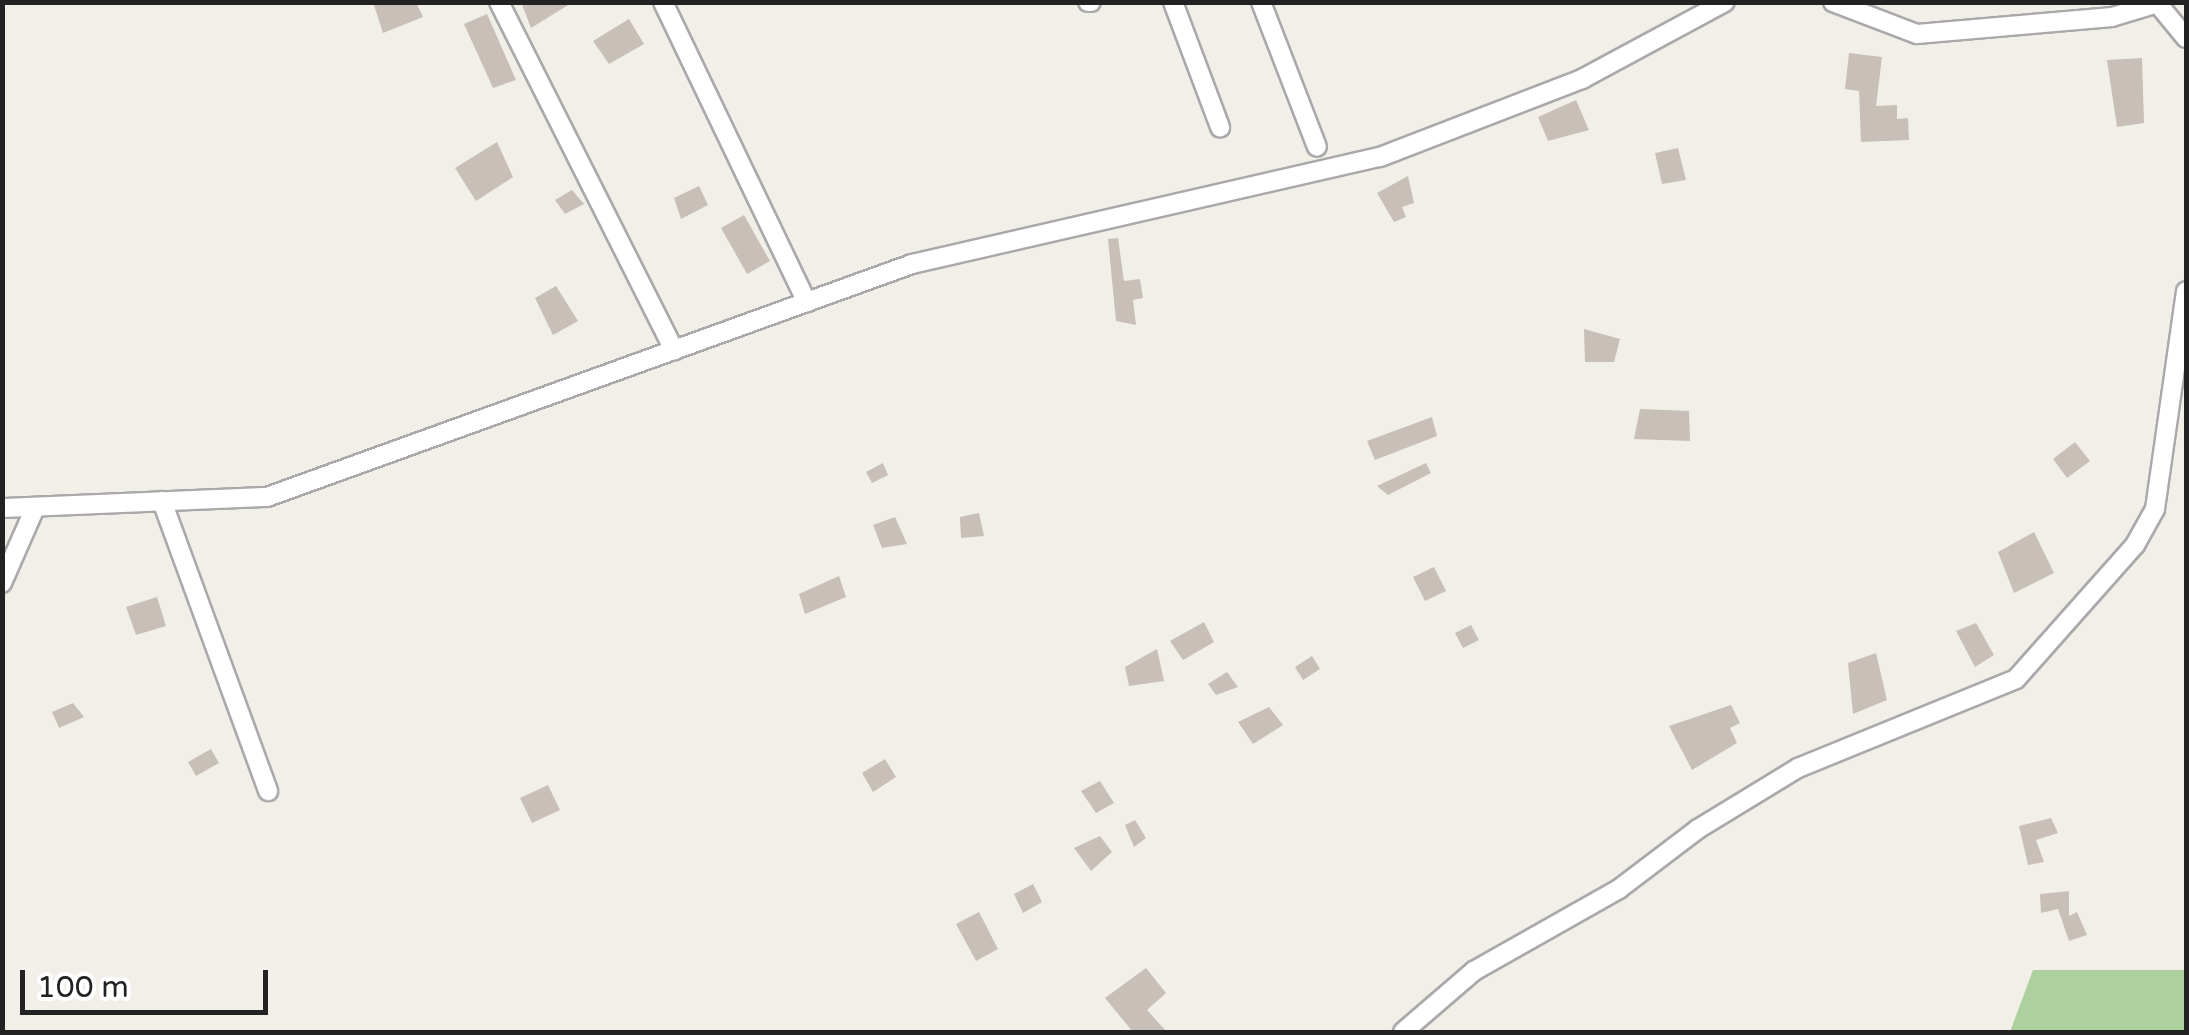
<!DOCTYPE html>
<style>
body{margin:0}
#map{position:relative;width:2189px;height:1035px;overflow:hidden;background:#f2efe9;font-family:"Varela Round",sans-serif}
div>[style]{position:absolute}
[style*='--x']{left:calc(var(--x)*1px);top:calc(var(--y)*1px);width:calc(var(--w)*1px);rotate:calc(var(--a)*1deg)}
.forest>*{inset:0;background:#add19e}
.building>*{inset:0;background:#c7bfb8}
.roads{filter:drop-shadow(2px 0 #a9a9a9) drop-shadow(-2px 0 #a9a9a9) drop-shadow(0 2px #a9a9a9) drop-shadow(0 -2px #a9a9a9)}
.minor>*{height:18px;margin:-9px;padding:0 9px;transform-origin:9px;border-radius:9px;background:#fff}
span{translate:-50% -50%;white-space:nowrap;text-align:center;line-height:1.15;-webkit-text-stroke:8px #fff;paint-order:stroke}
.frame{position:absolute;inset:0;border:5px solid #222;pointer-events:none}
.scale{position:absolute;left:20px;top:970px;width:248px;height:45px;box-sizing:border-box;border:5px solid #222;border-top:0;padding-left:12px;font-size:30px;line-height:35px;white-space:nowrap;color:#222;-webkit-text-stroke:8px #fff;paint-order:stroke}
</style>
<div id="map">
<div class="forest">
<div style="clip-path:polygon(2033px 970px,2186px 970px,2186px 1032px,2010px 1032px)"></div>
</div>
<div class="building">
<div style="clip-path:polygon(373px 2px,416px 2px,423px 17px,383px 33px)"></div>
<div style="clip-path:polygon(521px 2px,573px 2px,531px 28px)"></div>
<div style="clip-path:polygon(487px 14px,516px 80px,493px 88px,464px 24px)"></div>
<div style="clip-path:polygon(629px 19px,644px 44px,609px 64px,593px 41px)"></div>
<div style="clip-path:polygon(1849px 53px,1882px 57px,1876px 106px,1897px 105px,1897px 119px,1908px 118px,1909px 140px,1861px 142px,1859px 91px,1845px 89px)"></div>
<div style="clip-path:polygon(2142px 58px,2144px 123px,2117px 127px,2107px 60px)"></div>
<div style="clip-path:polygon(1576px 100px,1589px 130px,1548px 141px,1538px 117px)"></div>
<div style="clip-path:polygon(497px 142px,513px 177px,476px 201px,455px 168px)"></div>
<div style="clip-path:polygon(1678px 148px,1686px 180px,1662px 184px,1655px 153px)"></div>
<div style="clip-path:polygon(1408px 176px,1414px 203px,1402px 207px,1406px 217px,1394px 222px,1377px 193px)"></div>
<div style="clip-path:polygon(699px 186px,708px 205px,681px 219px,674px 198px)"></div>
<div style="clip-path:polygon(572px 190px,584px 204px,565px 214px,555px 200px)"></div>
<div style="clip-path:polygon(744px 215px,770px 261px,747px 274px,721px 228px)"></div>
<div style="clip-path:polygon(1118px 238px,1124px 281px,1140px 279px,1143px 298px,1133px 300px,1136px 325px,1116px 321px,1108px 239px)"></div>
<div style="clip-path:polygon(556px 286px,578px 321px,553px 335px,535px 298px)"></div>
<div style="clip-path:polygon(1584px 329px,1620px 339px,1614px 362px,1585px 362px)"></div>
<div style="clip-path:polygon(1640px 409px,1689px 411px,1690px 441px,1634px 439px)"></div>
<div style="clip-path:polygon(1432px 417px,1437px 436px,1375px 460px,1367px 441px)"></div>
<div style="clip-path:polygon(2075px 442px,2090px 461px,2067px 478px,2053px 459px)"></div>
<div style="clip-path:polygon(883px 463px,888px 475px,872px 483px,866px 472px)"></div>
<div style="clip-path:polygon(1426px 463px,1431px 473px,1388px 495px,1377px 486px)"></div>
<div style="clip-path:polygon(979px 513px,984px 536px,961px 538px,960px 517px)"></div>
<div style="clip-path:polygon(895px 517px,907px 544px,882px 548px,873px 525px)"></div>
<div style="clip-path:polygon(2034px 532px,2054px 573px,2014px 593px,1998px 552px)"></div>
<div style="clip-path:polygon(1434px 567px,1446px 591px,1425px 601px,1413px 577px)"></div>
<div style="clip-path:polygon(839px 576px,846px 597px,805px 614px,799px 594px)"></div>
<div style="clip-path:polygon(157px 597px,166px 626px,136px 635px,126px 607px)"></div>
<div style="clip-path:polygon(1204px 622px,1214px 642px,1183px 660px,1170px 641px)"></div>
<div style="clip-path:polygon(1976px 623px,1994px 655px,1975px 667px,1956px 631px)"></div>
<div style="clip-path:polygon(1471px 625px,1479px 640px,1463px 648px,1455px 633px)"></div>
<div style="clip-path:polygon(1157px 649px,1164px 681px,1129px 686px,1125px 667px)"></div>
<div style="clip-path:polygon(1876px 653px,1887px 700px,1853px 714px,1848px 663px)"></div>
<div style="clip-path:polygon(1312px 656px,1320px 669px,1303px 680px,1295px 667px)"></div>
<div style="clip-path:polygon(1227px 672px,1238px 687px,1216px 695px,1208px 684px)"></div>
<div style="clip-path:polygon(73px 703px,84px 717px,59px 728px,52px 712px)"></div>
<div style="clip-path:polygon(1731px 705px,1740px 723px,1730px 728px,1737px 743px,1692px 770px,1669px 726px)"></div>
<div style="clip-path:polygon(1269px 707px,1283px 725px,1253px 744px,1238px 722px)"></div>
<div style="clip-path:polygon(211px 749px,219px 763px,196px 776px,188px 762px)"></div>
<div style="clip-path:polygon(885px 759px,896px 777px,873px 792px,862px 773px)"></div>
<div style="clip-path:polygon(1100px 781px,1114px 803px,1096px 813px,1081px 791px)"></div>
<div style="clip-path:polygon(548px 785px,560px 810px,532px 823px,520px 798px)"></div>
<div style="clip-path:polygon(2051px 818px,2058px 833px,2036px 840px,2044px 862px,2028px 865px,2019px 826px)"></div>
<div style="clip-path:polygon(1135px 820px,1146px 838px,1134px 847px,1125px 825px)"></div>
<div style="clip-path:polygon(1100px 836px,1112px 852px,1091px 871px,1074px 848px)"></div>
<div style="clip-path:polygon(1033px 884px,1042px 902px,1023px 913px,1014px 894px)"></div>
<div style="clip-path:polygon(2069px 891px,2069px 916px,2077px 912px,2087px 935px,2069px 941px,2058px 909px,2041px 913px,2040px 894px)"></div>
<div style="clip-path:polygon(979px 912px,998px 949px,976px 961px,956px 924px)"></div>
<div style="clip-path:polygon(1146px 968px,1166px 993px,1147px 1010px,1167px 1032px,1133px 1032px,1105px 998px)"></div>
</div>
<div class="roads">
<div class="minor">
<div style="--x:499;--y:2;--w:390;--a:63.3"></div>
<div style="--x:663;--y:2;--w:333;--a:64.4"></div>
<div style="--x:1088;--y:2;--w:3;--a:0"></div>
<div style="--x:1173;--y:2;--w:134;--a:69.4"></div>
<div style="--x:1261;--y:2;--w:155;--a:68.9"></div>
<div style="--x:1833;--y:2;--w:90;--a:20.9"></div>
<div style="--x:1917;--y:34;--w:196;--a:-5"></div>
<div style="--x:2112;--y:17;--w:51;--a:-17"></div>
<div style="--x:2158;--y:4;--w:44;--a:50.5"></div>
<div style="--x:162;--y:501;--w:309;--a:69.9"></div>
<div style="--x:2;--y:508;--w:265;--a:-2.4"></div>
<div style="--x:267;--y:497;--w:686;--a:-19.86"></div>
<div style="--x:912;--y:264;--w:480;--a:-12.9"></div>
<div style="--x:1380;--y:157;--w:217;--a:-21.1"></div>
<div style="--x:1582;--y:79;--w:162;--a:-28.3"></div>
<div style="--x:2;--y:583;--w:80;--a:-66.3"></div>
<div style="--x:1403;--y:1032;--w:94;--a:-40.7"></div>
<div style="--x:1474;--y:971;--w:167;--a:-29.5"></div>
<div style="--x:1619;--y:889;--w:99;--a:-37.2"></div>
<div style="--x:1698;--y:829;--w:117;--a:-31.4"></div>
<div style="--x:1798;--y:768;--w:235;--a:-22.2"></div>
<div style="--x:2016;--y:679;--w:179;--a:-48.4"></div>
<div style="--x:2135;--y:545;--w:41;--a:-60.9"></div>
<div style="--x:2155;--y:509;--w:220;--a:-81.9"></div>
</div>
</div>
<div class="frame"></div>
<div class="scale">100 m</div>
</div>
